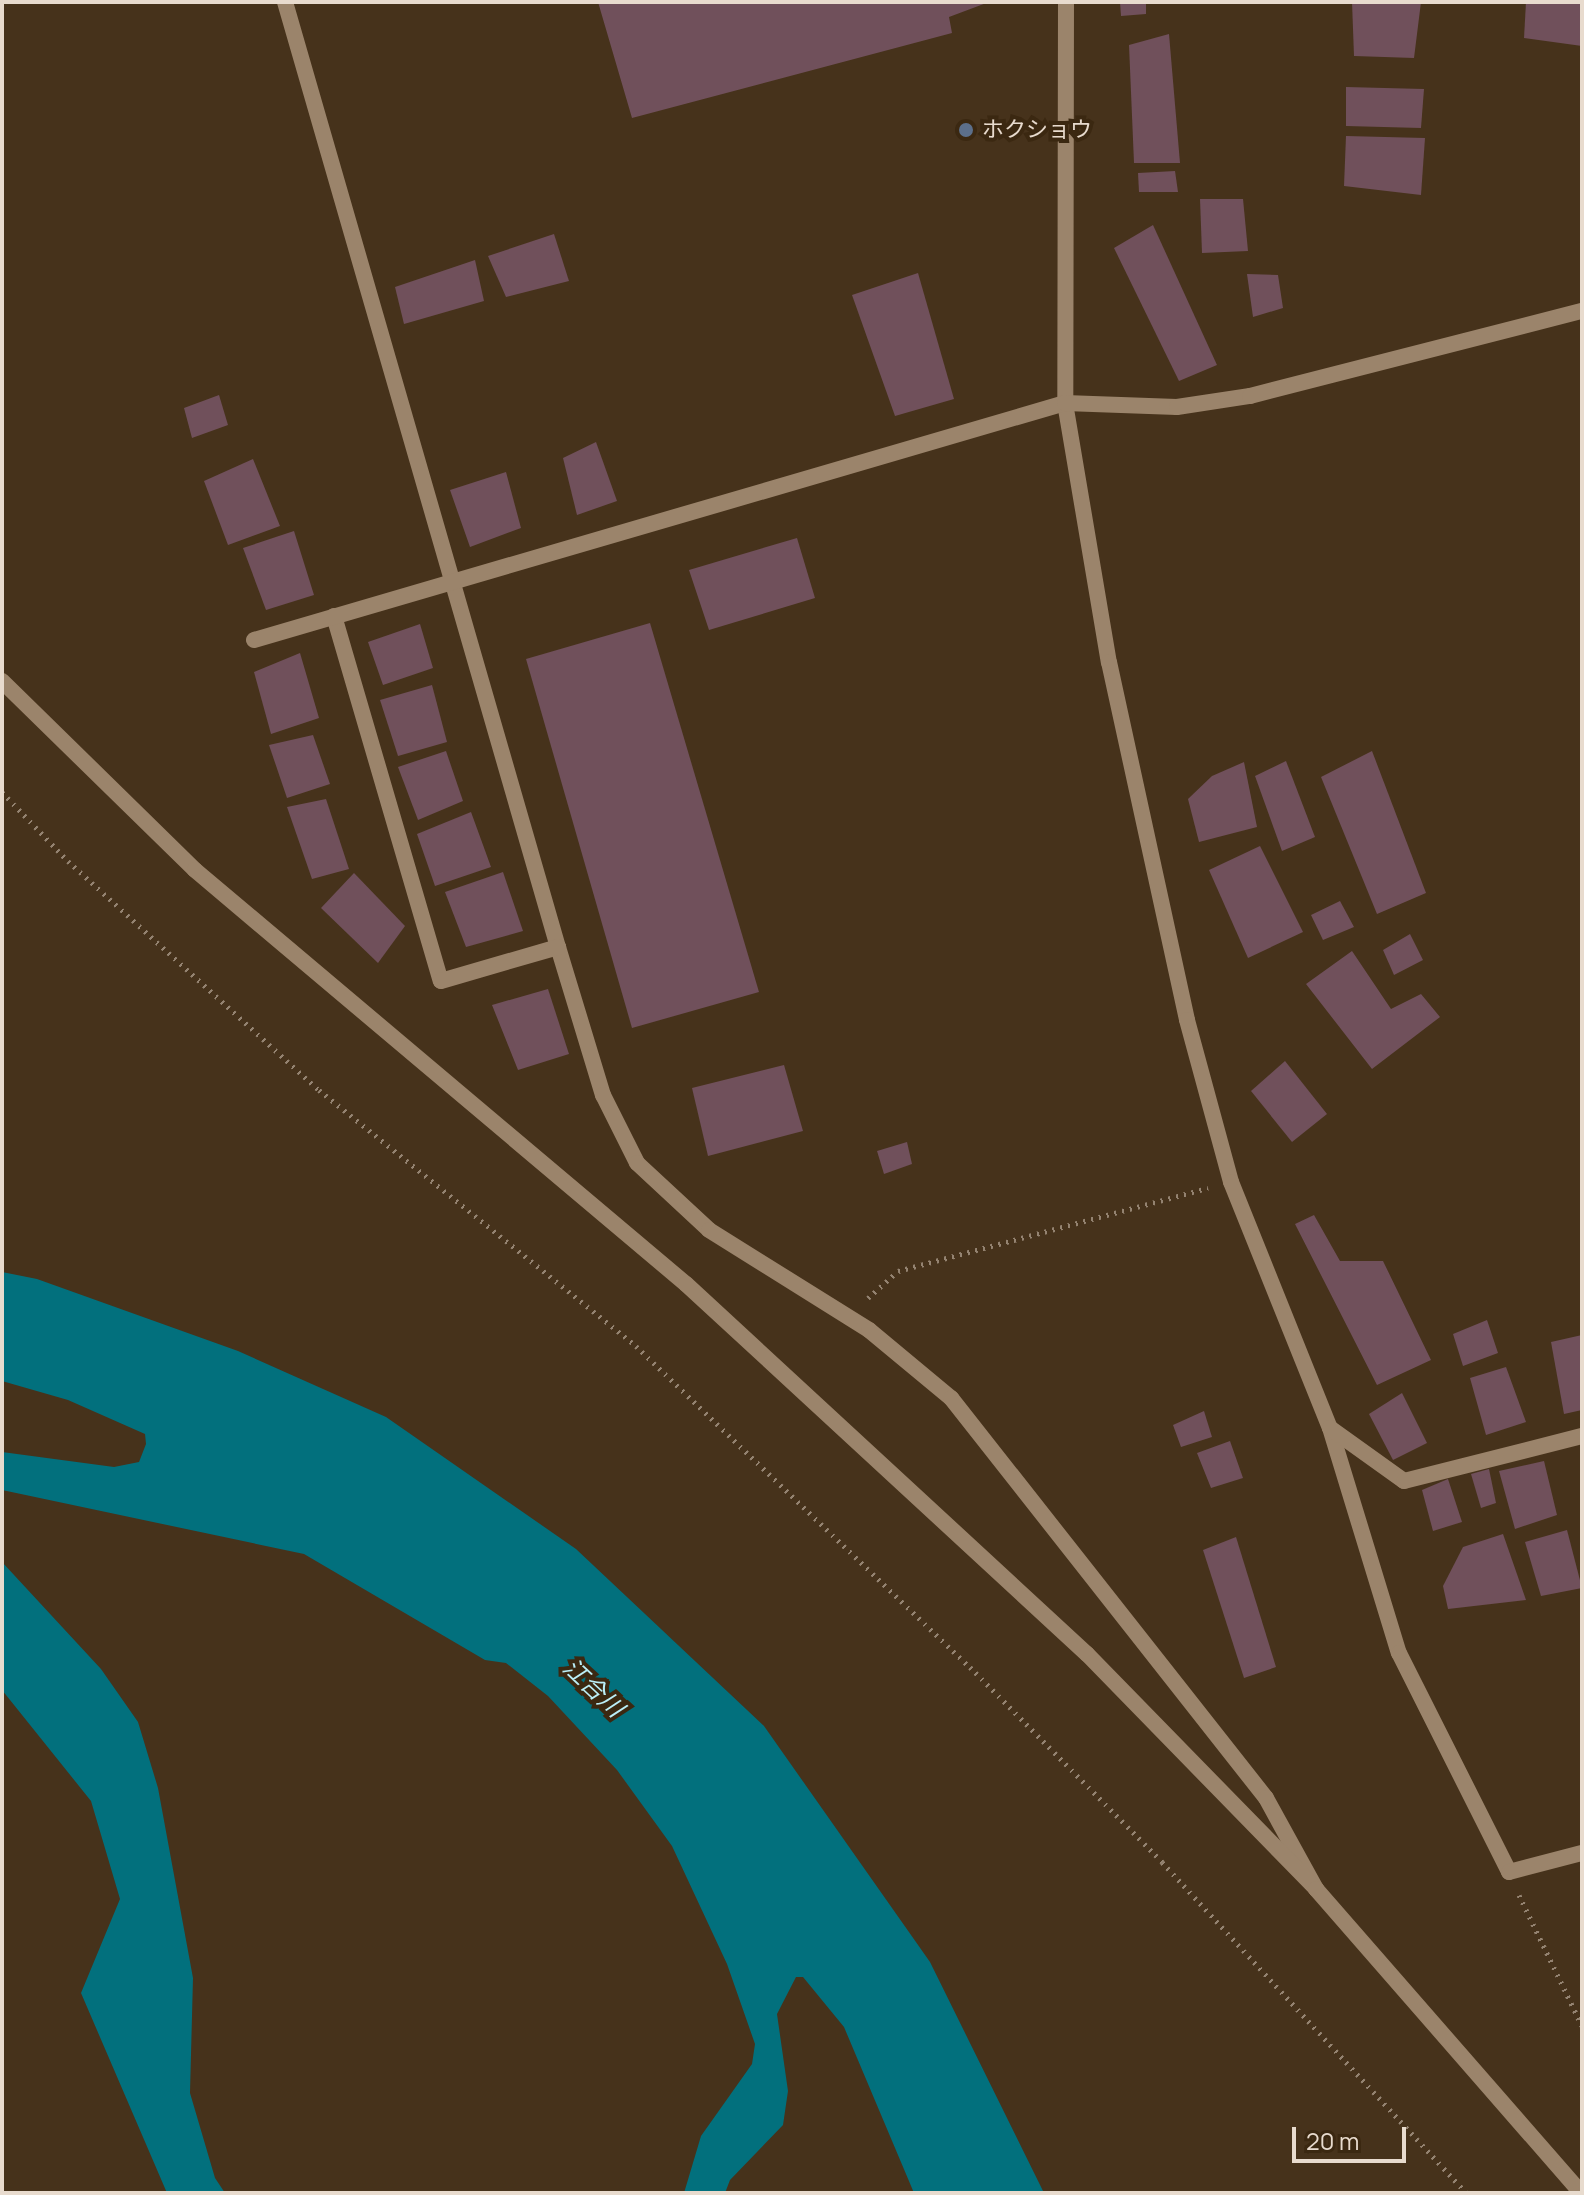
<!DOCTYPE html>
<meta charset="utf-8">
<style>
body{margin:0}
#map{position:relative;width:1584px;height:2195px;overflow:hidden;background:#46321b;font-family:Manrope,"Noto Sans JP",sans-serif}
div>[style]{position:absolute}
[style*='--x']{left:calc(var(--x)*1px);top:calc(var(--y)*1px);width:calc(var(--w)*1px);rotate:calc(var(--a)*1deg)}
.water>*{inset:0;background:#02707d}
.building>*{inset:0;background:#70505b}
.path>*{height:5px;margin-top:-2.5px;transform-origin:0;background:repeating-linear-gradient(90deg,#948371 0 2px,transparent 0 8px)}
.minor>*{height:16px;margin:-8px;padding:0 8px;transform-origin:8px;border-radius:8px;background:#9b846b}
.dots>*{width:22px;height:22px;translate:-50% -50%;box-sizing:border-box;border:4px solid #3b2811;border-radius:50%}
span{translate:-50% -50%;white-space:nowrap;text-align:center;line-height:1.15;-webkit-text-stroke:8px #3b2811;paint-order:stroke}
.poi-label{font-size:22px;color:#e8dbce}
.left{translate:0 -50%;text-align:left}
.water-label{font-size:24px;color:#bbeff8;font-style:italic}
.frame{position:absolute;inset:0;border:4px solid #e8dbce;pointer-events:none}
.scale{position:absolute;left:1292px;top:2127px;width:114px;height:36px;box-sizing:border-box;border:4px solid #e8dbce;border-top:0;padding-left:10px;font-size:24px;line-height:28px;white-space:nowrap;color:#e8dbce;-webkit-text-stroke:6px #3b2811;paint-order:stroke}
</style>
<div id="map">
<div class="water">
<div style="clip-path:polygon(2px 1272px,37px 1279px,238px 1351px,386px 1417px,576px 1549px,764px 1726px,930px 1962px,1044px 2193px,914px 2193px,844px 2027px,803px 1977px,796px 1977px,777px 2014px,788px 2091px,783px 2125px,730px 2180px,725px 2193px,684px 2193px,701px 2136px,752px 2064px,755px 2044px,727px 1964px,672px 1846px,617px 1770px,548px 1696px,506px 1663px,485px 1660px,304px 1554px,2px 1490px,2px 1452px,114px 1467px,139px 1462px,146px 1444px,145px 1434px,68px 1400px,2px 1381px)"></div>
<div style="clip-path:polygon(2px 1562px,101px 1669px,138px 1722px,158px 1788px,193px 1978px,190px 2093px,215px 2178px,225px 2193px,167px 2193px,81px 1993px,120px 1899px,91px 1801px,2px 1690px)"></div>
</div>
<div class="building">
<div style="clip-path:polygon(598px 2px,989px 2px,949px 17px,952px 33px,632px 118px)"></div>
<div style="clip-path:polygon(1120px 2px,1146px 2px,1146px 14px,1121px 16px)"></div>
<div style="clip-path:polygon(1352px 2px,1421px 2px,1414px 58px,1354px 56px)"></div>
<div style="clip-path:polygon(1526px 2px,1582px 2px,1582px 46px,1524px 38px)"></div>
<div style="clip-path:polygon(1169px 34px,1180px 163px,1134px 163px,1129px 45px)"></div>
<div style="clip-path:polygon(1346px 87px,1424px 89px,1421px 128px,1346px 126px)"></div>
<div style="clip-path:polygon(1346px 136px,1425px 138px,1421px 195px,1344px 186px)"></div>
<div style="clip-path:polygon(1175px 171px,1178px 192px,1139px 192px,1138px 173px)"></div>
<div style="clip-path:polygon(1200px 199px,1243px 199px,1248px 251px,1202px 253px)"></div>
<div style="clip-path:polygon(1153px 225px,1217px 365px,1179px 381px,1114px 248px)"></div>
<div style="clip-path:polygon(554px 234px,569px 281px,506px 297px,488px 256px)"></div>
<div style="clip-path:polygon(475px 260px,484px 301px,404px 324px,395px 287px)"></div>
<div style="clip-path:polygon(918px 273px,954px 399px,895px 416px,852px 295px)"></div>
<div style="clip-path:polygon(1247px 274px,1278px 275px,1283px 308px,1253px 317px)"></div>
<div style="clip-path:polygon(219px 395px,228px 425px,192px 438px,184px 408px)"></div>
<div style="clip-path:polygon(596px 442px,617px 501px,577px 515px,563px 458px)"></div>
<div style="clip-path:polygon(253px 459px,280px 526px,228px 545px,204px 481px)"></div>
<div style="clip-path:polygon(506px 472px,521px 528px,470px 547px,450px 490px)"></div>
<div style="clip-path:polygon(294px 531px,314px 595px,266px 610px,243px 548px)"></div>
<div style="clip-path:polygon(797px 538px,815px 598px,709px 630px,689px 570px)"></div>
<div style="clip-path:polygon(650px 623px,759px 992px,632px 1028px,526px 659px)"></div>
<div style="clip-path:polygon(420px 624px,433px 668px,383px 685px,368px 642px)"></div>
<div style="clip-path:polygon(300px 653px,319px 718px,271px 734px,254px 672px)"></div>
<div style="clip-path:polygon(432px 685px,447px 742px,398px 756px,380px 700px)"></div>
<div style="clip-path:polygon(313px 735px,330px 784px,287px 798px,269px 745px)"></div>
<div style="clip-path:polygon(446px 751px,463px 801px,418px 820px,398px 767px)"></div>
<div style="clip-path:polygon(1372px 751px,1426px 893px,1377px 914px,1321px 777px)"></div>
<div style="clip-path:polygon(1286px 761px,1315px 837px,1282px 851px,1255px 776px)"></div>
<div style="clip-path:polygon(1244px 762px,1257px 827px,1199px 842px,1188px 799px,1212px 776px)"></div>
<div style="clip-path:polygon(326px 799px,349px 869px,312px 879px,287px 807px)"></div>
<div style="clip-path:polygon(471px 812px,491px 867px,435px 886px,417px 834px)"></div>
<div style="clip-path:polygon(1260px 846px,1303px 932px,1248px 958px,1209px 870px)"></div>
<div style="clip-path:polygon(503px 872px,523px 931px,466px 947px,445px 892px)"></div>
<div style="clip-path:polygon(354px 873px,405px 926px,378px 963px,321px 908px)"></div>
<div style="clip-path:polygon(1340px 901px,1354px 927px,1323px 940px,1311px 915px)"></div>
<div style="clip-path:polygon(1410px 934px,1423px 960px,1394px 975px,1383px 950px)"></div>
<div style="clip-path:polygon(1352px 951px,1391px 1009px,1421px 994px,1440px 1017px,1372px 1069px,1306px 984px)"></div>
<div style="clip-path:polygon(548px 989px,569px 1054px,518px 1070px,492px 1005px)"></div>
<div style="clip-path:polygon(1285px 1061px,1327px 1114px,1292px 1142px,1251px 1091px)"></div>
<div style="clip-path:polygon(784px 1065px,803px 1131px,708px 1156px,692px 1088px)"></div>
<div style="clip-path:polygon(907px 1142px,912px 1164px,884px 1174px,877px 1151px)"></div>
<div style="clip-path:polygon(1314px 1215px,1340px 1261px,1383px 1261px,1431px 1360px,1377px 1385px,1295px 1224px)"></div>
<div style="clip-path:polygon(1487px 1320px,1498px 1353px,1463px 1366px,1453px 1334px)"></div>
<div style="clip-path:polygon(1582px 1335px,1582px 1410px,1564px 1414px,1551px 1342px)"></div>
<div style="clip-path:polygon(1506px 1367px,1526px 1422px,1486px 1435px,1470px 1378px)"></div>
<div style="clip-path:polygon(1402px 1393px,1427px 1443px,1393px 1460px,1369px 1414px)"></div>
<div style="clip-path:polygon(1204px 1411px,1212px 1437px,1181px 1447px,1173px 1425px)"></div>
<div style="clip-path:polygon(1230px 1441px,1243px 1478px,1211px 1488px,1197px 1453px)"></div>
<div style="clip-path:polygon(1544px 1461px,1557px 1515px,1515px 1529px,1499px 1471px)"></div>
<div style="clip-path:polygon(1489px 1469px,1496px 1503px,1481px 1508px,1471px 1474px)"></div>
<div style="clip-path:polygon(1448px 1479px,1462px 1522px,1433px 1531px,1422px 1490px)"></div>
<div style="clip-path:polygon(1567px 1530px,1582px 1588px,1541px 1596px,1525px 1542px)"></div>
<div style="clip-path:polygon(1503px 1534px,1526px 1600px,1448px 1609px,1443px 1586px,1463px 1547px)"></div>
<div style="clip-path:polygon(1236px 1537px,1276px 1667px,1244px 1678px,1203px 1550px)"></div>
</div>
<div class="path">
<div style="--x:2;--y:792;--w:95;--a:46.3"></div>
<div style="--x:68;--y:861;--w:340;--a:42.4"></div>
<div style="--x:319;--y:1090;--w:407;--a:38.9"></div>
<div style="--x:636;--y:1346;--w:463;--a:43.9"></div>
<div style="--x:970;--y:1667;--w:274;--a:45.4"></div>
<div style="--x:1162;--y:1862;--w:449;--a:47.4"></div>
<div style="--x:868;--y:1298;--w:40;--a:-42"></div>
<div style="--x:898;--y:1271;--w:321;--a:-15"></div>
<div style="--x:1519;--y:1895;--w:145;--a:64.3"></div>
</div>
<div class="minor">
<div style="--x:285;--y:2;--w:984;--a:73.89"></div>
<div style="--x:558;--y:947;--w:155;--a:73.1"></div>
<div style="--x:603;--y:1095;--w:76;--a:63.4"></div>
<div style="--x:637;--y:1163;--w:98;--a:42.9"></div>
<div style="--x:709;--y:1230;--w:189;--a:32"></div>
<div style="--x:869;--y:1330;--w:107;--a:39.7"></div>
<div style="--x:951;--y:1398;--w:509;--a:51.78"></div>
<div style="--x:1266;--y:1798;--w:104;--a:61.2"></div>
<div style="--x:1066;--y:2;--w:401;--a:90.1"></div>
<div style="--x:1065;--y:403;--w:263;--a:80.4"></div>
<div style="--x:1109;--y:662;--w:366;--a:77.7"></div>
<div style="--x:1187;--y:1020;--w:168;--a:74.8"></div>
<div style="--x:1231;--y:1182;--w:265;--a:68.1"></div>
<div style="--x:1330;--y:1428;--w:235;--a:73"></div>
<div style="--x:1399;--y:1653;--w:245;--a:63.3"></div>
<div style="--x:1509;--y:1872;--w:75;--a:-14.6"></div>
<div style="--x:334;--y:616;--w:380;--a:73.7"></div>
<div style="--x:441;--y:981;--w:122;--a:-16.2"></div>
<div style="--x:254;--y:640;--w:845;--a:-16.29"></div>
<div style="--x:1065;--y:403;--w:112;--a:2"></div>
<div style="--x:1177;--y:407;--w:74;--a:-8.6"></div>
<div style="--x:1250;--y:396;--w:343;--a:-14.4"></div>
<div style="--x:2;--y:681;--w:270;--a:44.4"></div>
<div style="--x:195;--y:870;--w:642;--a:40.14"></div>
<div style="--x:686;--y:1284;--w:546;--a:42.7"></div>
<div style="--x:1087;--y:1654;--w:328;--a:45.7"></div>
<div style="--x:1316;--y:1889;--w:403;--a:48.9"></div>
<div style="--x:1330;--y:1428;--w:91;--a:35.6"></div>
<div style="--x:1404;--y:1481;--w:184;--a:-14.2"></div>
</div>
<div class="dots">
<div style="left:966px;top:130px;background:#5c6f8a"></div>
</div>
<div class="poi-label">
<span class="left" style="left:982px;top:130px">ホクショウ</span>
</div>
<div class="water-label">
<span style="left:594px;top:1687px;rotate:43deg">江合川</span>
</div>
<div class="frame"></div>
<div class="scale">20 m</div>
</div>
